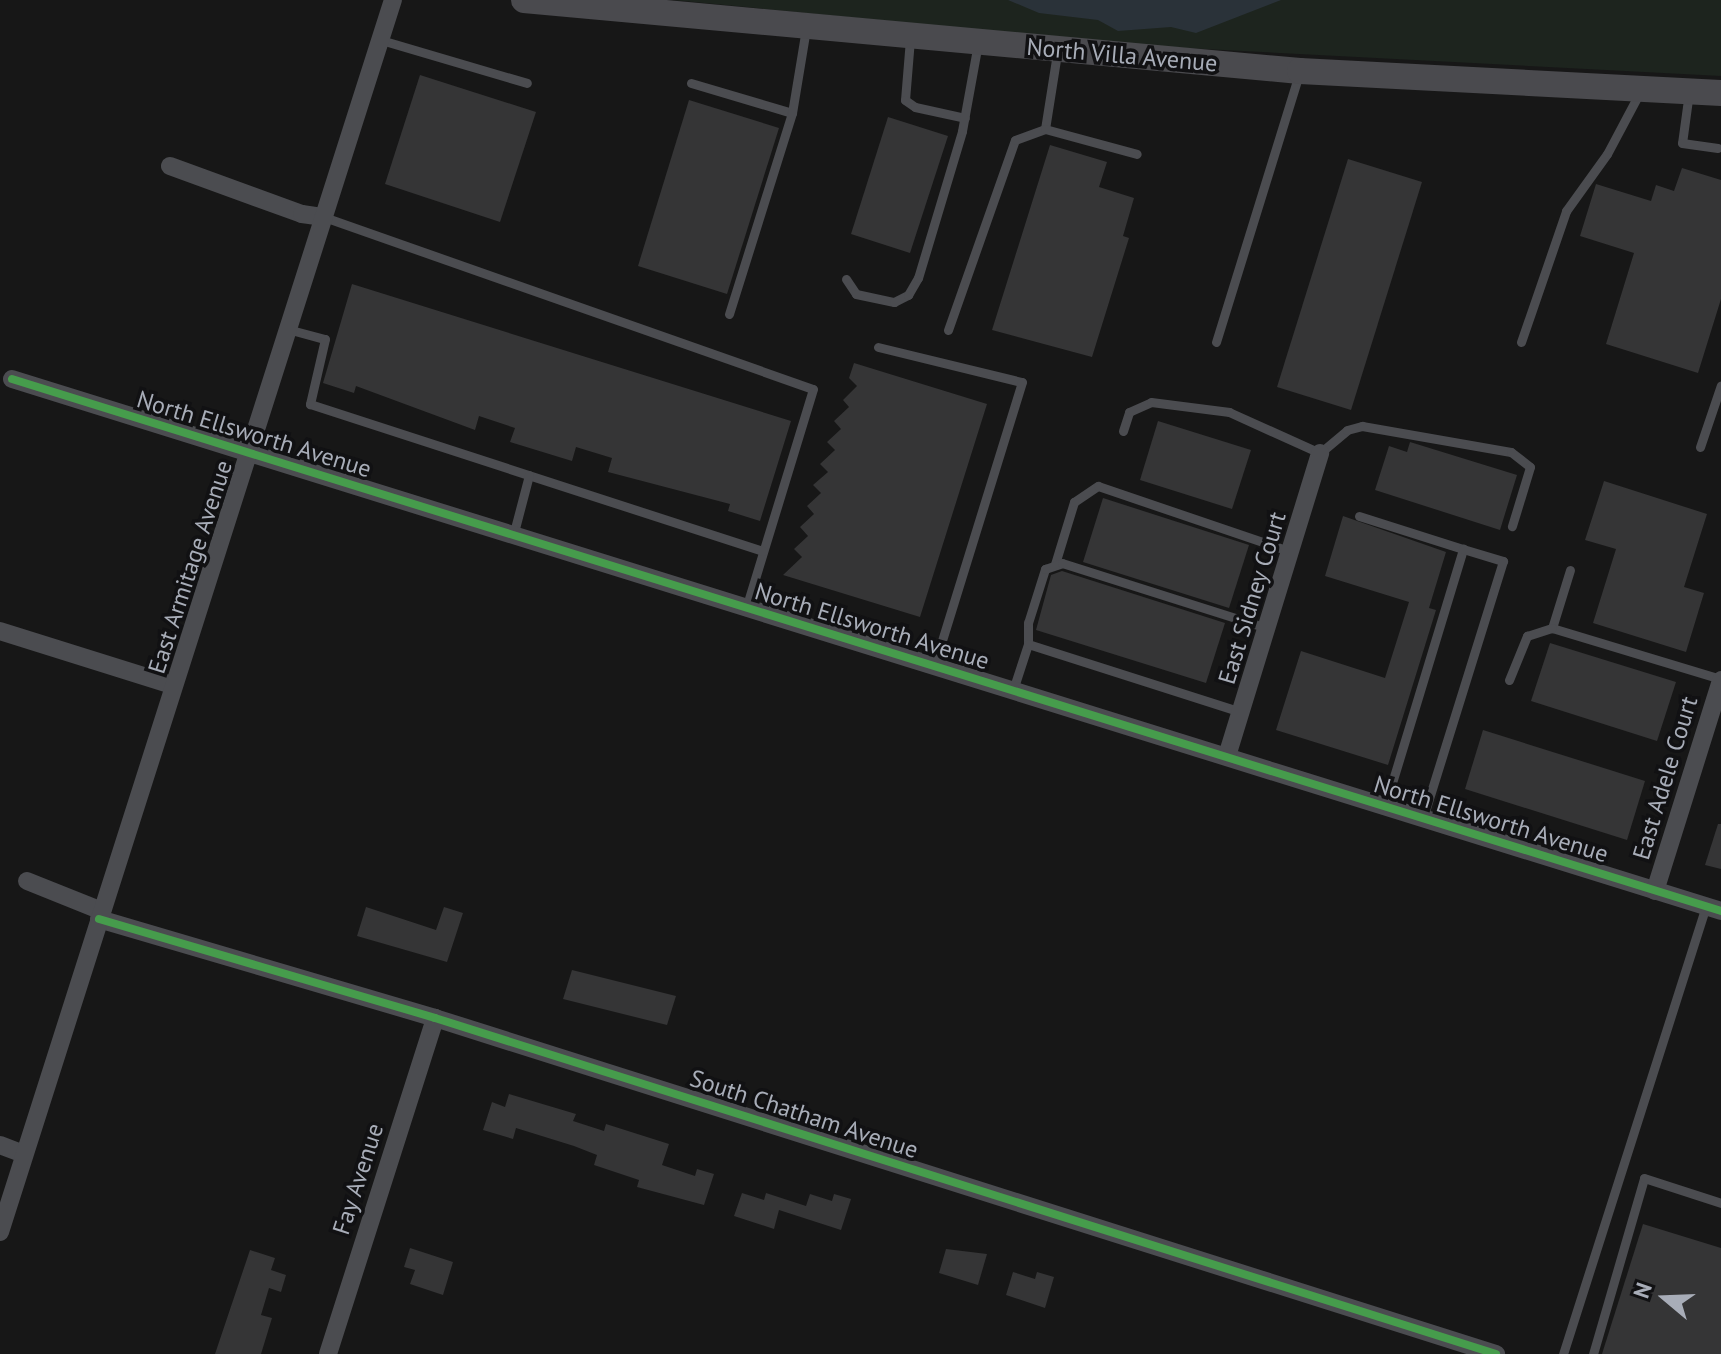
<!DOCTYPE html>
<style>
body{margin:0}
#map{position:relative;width:1721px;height:1354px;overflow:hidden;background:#171717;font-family:"PT Sans",sans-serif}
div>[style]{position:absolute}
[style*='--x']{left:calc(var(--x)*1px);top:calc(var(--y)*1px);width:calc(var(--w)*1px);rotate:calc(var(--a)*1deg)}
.green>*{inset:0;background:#1d241e}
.water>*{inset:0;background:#2a3239}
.building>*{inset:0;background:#353536}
.service>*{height:9px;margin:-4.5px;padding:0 4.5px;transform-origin:4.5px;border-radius:4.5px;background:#4b4c50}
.minor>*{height:18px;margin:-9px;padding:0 9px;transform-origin:9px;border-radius:9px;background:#4b4c50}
.secondary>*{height:26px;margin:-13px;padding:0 13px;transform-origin:13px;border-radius:13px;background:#4a4a4e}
.cycleway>*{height:8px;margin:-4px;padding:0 4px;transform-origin:4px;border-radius:4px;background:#469c4c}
span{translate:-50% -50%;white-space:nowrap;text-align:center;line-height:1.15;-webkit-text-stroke:7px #111113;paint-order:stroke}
.street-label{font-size:24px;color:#a8adb8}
.north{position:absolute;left:1625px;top:1258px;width:80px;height:80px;-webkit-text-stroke:6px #111113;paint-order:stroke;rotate:289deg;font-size:22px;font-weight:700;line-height:32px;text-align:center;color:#a8adb8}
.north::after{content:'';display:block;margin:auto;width:28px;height:36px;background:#a8adb8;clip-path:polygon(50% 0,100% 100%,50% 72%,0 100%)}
</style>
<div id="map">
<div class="green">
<div style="clip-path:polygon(673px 0,1721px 0,1721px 76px,1146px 46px)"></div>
</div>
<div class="water">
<div style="clip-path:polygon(1008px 0,1281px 0,1196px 33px,1171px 27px,1118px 31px,1098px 20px,1039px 13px)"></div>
</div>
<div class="building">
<div style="clip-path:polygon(420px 75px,536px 112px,500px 222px,385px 184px)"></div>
<div style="clip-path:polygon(689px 100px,779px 128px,727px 294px,638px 266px)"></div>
<div style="clip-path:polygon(888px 117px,948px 136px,910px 253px,851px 234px)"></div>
<div style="clip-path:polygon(1050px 145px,1107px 162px,1099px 187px,1134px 198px,1123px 236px,1129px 238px,1092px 357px,992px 330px)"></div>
<div style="clip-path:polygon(1348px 159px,1422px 182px,1351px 410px,1277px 387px)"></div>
<div style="clip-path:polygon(1682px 168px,1721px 180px,1721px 299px,1698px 373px,1606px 344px,1634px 253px,1580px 236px,1596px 184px,1651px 201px,1656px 185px,1674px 191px)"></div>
<div style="clip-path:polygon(352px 284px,791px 421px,760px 521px,728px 511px,730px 504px,608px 472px,612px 458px,576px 447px,572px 461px,510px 442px,515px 428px,479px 416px,475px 430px,356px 386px,354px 393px,323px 383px)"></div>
<div style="clip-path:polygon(854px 363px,987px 404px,920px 617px,783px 575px,802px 557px,794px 549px,808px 536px,800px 527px,814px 514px,807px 506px,821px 493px,813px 485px,828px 472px,820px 464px,835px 450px,827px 442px,841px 429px,834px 421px,849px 407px,843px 400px,857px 386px,849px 378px)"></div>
<div style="clip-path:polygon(1158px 421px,1251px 450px,1232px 509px,1140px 480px)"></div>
<div style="clip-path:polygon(1410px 442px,1517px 475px,1500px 530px,1375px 490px,1389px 446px,1407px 452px)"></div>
<div style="clip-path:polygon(1604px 481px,1707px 514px,1684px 587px,1704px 593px,1686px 652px,1593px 623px,1616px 549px,1585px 540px)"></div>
<div style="clip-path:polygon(1103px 498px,1249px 545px,1229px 608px,1083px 562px)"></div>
<div style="clip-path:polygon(1343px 516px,1446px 552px,1429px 608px,1436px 610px,1388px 765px,1276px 730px,1301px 651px,1385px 678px,1409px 602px,1325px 576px)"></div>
<div style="clip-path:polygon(1062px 571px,1225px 623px,1206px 683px,1036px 630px,1051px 575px)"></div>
<div style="clip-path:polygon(1550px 643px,1676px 682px,1657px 741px,1531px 701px)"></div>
<div style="clip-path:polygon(1483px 730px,1645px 781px,1627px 840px,1465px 789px)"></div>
<div style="clip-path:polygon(1718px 824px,1721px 824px,1721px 869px,1705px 865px)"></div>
<div style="clip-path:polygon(366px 907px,436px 930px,444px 907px,463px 913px,447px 962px,357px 936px)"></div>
<div style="clip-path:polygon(572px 970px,676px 996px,667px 1025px,563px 999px)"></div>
<div style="clip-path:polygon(509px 1094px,576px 1114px,573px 1121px,604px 1131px,606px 1124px,669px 1144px,662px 1165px,695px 1176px,697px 1169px,714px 1174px,704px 1205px,637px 1187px,639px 1180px,594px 1165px,597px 1155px,574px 1146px,516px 1128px,513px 1139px,483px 1130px,492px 1102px,505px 1107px)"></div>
<div style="clip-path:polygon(742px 1193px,764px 1200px,766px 1193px,806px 1206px,810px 1194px,832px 1201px,834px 1194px,851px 1199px,841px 1230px,779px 1210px,774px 1229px,734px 1216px)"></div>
<div style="clip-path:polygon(1643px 1224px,1721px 1248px,1721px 1354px,1602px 1354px)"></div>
<div style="clip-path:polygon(410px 1248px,453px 1262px,443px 1295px,410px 1284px,415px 1270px,404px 1267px)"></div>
<div style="clip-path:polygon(946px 1249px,987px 1254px,978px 1285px,939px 1273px)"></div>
<div style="clip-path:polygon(250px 1250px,275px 1258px,271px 1270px,286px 1275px,281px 1292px,269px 1288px,261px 1315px,272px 1318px,261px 1354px,215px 1354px)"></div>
<div style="clip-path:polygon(1013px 1272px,1035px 1279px,1037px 1272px,1054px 1277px,1045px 1308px,1006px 1295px)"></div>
</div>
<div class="service">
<div style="--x:910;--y:39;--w:61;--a:94.7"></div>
<div style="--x:905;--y:100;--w:12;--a:35"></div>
<div style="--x:915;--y:107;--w:51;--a:12.4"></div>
<div style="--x:381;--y:40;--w:152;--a:16.4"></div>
<div style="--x:691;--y:83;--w:105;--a:16.5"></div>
<div style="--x:1689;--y:92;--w:51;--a:97.8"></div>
<div style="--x:1682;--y:143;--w:36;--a:8"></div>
<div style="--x:1045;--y:129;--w:77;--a:-81"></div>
<div style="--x:324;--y:217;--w:518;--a:19.38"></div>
<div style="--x:813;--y:389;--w:229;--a:107"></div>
<div style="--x:846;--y:279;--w:18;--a:56"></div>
<div style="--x:856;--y:294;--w:39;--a:12"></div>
<div style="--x:894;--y:302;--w:16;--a:-27"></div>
<div style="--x:908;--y:295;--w:20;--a:-60"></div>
<div style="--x:918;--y:278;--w:153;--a:-73.3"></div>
<div style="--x:962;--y:131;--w:89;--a:-79.7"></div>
<div style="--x:729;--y:314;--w:211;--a:-72.6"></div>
<div style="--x:792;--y:113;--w:86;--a:-80.6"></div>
<div style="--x:291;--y:330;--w:35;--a:15"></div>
<div style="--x:325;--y:339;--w:67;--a:103"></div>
<div style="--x:310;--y:404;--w:476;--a:18"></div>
<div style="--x:948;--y:330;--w:201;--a:-70.6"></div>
<div style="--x:1015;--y:140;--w:32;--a:-20"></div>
<div style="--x:1045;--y:129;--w:95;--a:15.2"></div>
<div style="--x:1216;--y:342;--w:281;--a:-72.8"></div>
<div style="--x:1521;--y:342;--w:139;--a:-71"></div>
<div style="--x:1566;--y:211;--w:70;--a:-54.3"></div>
<div style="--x:1607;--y:154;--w:70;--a:-62"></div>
<div style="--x:878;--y:347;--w:148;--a:13.7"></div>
<div style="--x:1022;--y:382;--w:297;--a:107.2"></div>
<div style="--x:1123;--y:431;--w:20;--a:-72"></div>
<div style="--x:1129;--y:412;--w:24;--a:-24"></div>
<div style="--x:1151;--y:402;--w:79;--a:7.3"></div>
<div style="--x:1229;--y:412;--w:100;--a:24.3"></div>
<div style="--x:1320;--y:453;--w:35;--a:-40"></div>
<div style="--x:1347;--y:430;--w:16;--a:-15"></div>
<div style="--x:1362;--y:426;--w:151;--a:9.9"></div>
<div style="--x:1511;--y:452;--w:24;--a:38"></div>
<div style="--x:1530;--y:467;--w:62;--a:107"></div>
<div style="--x:1700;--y:447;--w:65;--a:-71.3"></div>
<div style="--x:1359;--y:516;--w:109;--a:17.6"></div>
<div style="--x:513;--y:536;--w:63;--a:-75.3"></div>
<div style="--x:1055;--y:564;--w:65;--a:-73"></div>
<div style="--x:1074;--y:502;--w:29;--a:-34"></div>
<div style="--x:1098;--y:486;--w:205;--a:18.8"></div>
<div style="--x:1570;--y:570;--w:61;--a:107.2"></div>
<div style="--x:1552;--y:628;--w:177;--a:16.8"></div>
<div style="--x:1028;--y:644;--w:21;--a:-90"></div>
<div style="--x:1028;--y:623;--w:57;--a:-72.5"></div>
<div style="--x:1045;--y:569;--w:18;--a:-19"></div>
<div style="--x:1062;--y:563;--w:215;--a:17.6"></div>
<div style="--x:1509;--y:680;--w:48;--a:-67.8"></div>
<div style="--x:1527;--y:636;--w:26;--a:-18"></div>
<div style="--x:1013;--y:690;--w:48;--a:-71.9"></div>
<div style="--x:1028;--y:644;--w:224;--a:17.7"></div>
<div style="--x:1385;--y:806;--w:269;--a:-73.1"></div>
<div style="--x:1463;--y:549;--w:42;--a:16.7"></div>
<div style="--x:1503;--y:561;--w:269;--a:107.3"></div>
<div style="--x:1563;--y:1354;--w:469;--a:-72.3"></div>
<div style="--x:1593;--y:1354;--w:183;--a:-73.8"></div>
<div style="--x:1644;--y:1178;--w:81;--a:18"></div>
</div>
<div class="minor">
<div style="--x:170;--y:166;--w:140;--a:20"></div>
<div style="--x:302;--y:214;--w:22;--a:8"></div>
<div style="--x:12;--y:379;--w:1790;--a:17.29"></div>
<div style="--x:0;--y:631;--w:180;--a:17.4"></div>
<div style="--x:1227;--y:756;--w:317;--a:-72.9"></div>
<div style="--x:27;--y:881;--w:81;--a:21.8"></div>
<div style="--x:1655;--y:891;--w:221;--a:-72.6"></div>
<div style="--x:99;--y:919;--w:350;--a:16.4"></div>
<div style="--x:435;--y:1018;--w:1113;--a:17.57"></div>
<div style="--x:0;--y:1145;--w:25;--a:21"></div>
<div style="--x:0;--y:1232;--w:1293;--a:-72.31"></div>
<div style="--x:328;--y:1354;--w:353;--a:-72.3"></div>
</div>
<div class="secondary">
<div style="--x:524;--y:0;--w:779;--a:5.23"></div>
<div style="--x:1300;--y:71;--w:422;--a:3"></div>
</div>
<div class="cycleway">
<div style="--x:12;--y:379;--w:1790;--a:17.29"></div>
<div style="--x:99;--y:919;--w:350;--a:16.4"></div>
<div style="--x:435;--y:1018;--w:1113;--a:17.57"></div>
</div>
<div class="street-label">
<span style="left:1122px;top:55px;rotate:5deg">North Villa Avenue</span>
<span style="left:254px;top:434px;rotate:17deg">North Ellsworth Avenue</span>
<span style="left:190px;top:567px;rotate:-72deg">East Armitage Avenue</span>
<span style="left:1252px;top:598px;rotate:-73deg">East Sidney Court</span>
<span style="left:872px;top:626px;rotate:17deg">North Ellsworth Avenue</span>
<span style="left:1665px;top:778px;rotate:-73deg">East Adele Court</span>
<span style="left:1491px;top:819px;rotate:17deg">North Ellsworth Avenue</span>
<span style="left:804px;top:1114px;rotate:18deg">South Chatham Avenue</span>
<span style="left:358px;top:1179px;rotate:-72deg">Fay Avenue</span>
</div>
<div class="north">N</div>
</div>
